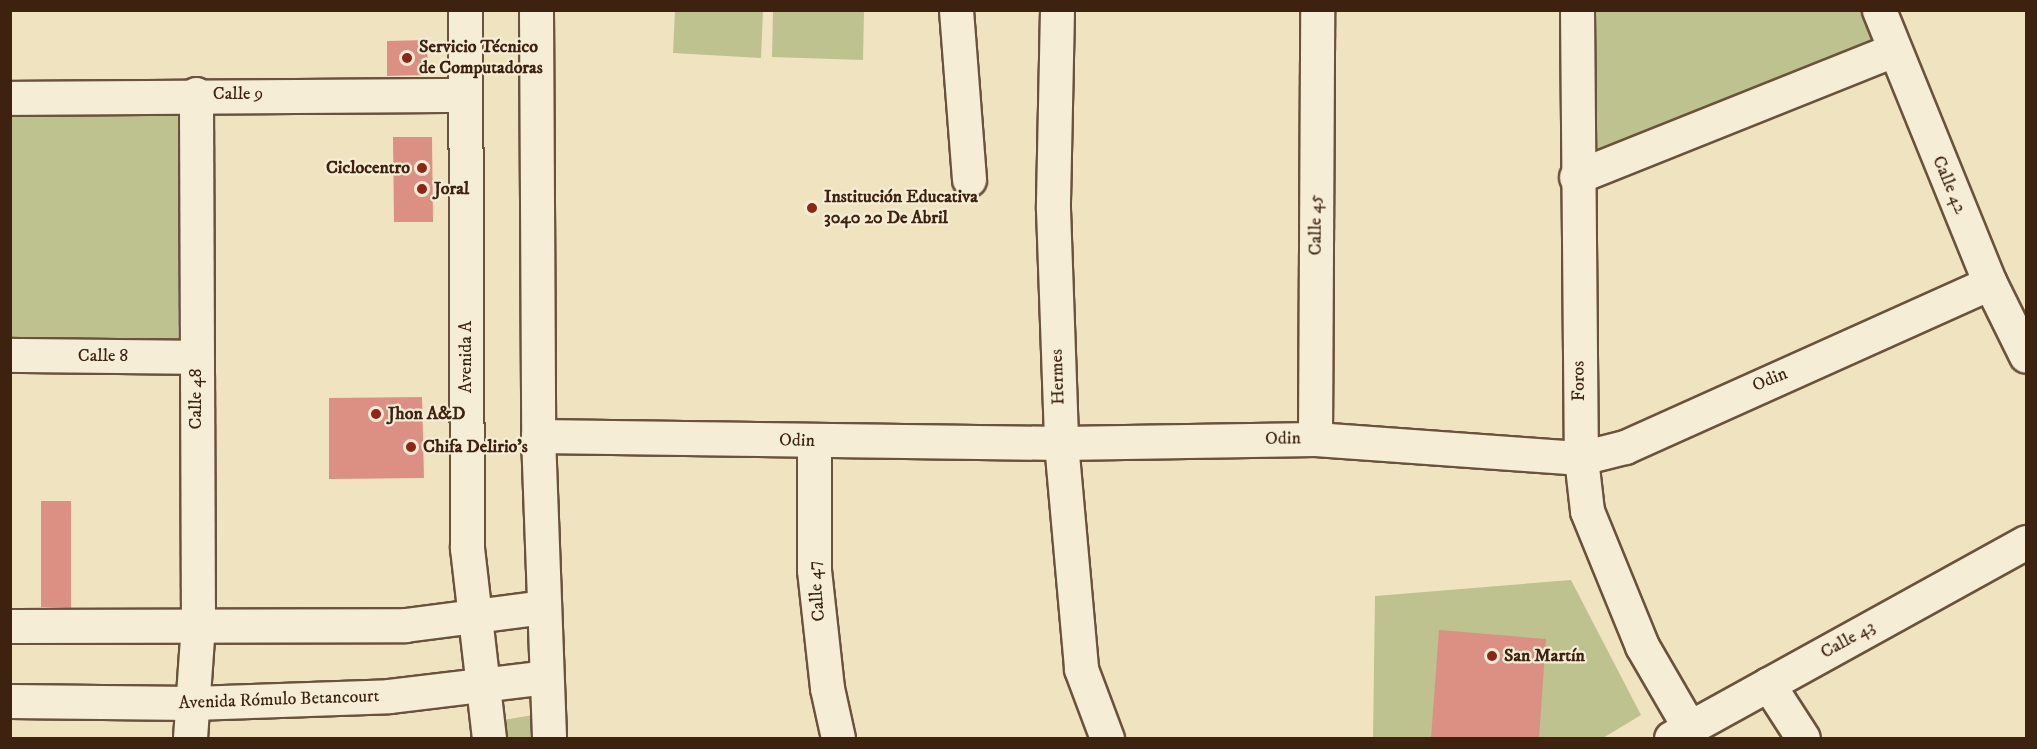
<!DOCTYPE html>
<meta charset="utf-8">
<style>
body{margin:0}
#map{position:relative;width:2037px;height:749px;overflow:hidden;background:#f0e4c0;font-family:"IM FELL DW Pica",serif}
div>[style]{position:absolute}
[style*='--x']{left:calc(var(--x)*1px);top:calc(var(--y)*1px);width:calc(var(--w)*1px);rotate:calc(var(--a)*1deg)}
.green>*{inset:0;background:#bec28f}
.building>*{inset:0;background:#db9083}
.roads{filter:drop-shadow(2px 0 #6a523c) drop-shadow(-2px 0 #6a523c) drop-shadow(0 2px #6a523c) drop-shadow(0 -2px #6a523c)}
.minor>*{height:33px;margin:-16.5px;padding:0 16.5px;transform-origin:16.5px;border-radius:16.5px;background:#f5edd6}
.dots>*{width:16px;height:16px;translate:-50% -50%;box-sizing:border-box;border:3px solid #f5edd6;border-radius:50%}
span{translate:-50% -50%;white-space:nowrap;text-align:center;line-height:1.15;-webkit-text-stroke:4.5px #f5edd6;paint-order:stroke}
.poi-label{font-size:18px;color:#3d2210;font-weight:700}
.left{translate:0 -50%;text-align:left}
.right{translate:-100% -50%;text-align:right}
.street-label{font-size:18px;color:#3d2210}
.frame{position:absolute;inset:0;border:12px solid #3d2210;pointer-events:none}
</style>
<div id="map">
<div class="green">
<div style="clip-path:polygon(675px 11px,763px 11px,761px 58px,673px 53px)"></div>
<div style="clip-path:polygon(773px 11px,864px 11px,863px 60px,772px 57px)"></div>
<div style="clip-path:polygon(1591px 11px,1863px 11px,1877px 46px,1590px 158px)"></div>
<div style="clip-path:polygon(179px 106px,178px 340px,11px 337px,10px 108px)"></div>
<div style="clip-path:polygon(1571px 580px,1641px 715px,1603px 738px,1373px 738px,1375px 596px)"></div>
<div style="clip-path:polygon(533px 715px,539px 738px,502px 738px,497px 721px)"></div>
</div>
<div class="building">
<div style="clip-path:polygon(427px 40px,428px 75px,387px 76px,387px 41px)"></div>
<div style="clip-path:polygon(393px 137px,432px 137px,433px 222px,394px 222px)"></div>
<div style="clip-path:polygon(422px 397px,424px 478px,329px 479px,329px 398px)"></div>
<div style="clip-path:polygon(41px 501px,71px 501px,71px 608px,41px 607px)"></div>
<div style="clip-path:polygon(1439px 630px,1546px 639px,1539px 738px,1431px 738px)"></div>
</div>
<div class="roads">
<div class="minor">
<div style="--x:465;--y:10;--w:538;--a:89.79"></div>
<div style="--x:467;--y:548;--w:191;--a:83.4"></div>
<div style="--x:536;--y:10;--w:426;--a:89.7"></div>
<div style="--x:538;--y:436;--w:302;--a:87.9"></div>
<div style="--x:956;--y:10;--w:170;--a:85.6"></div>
<div style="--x:1057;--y:10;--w:199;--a:91.2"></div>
<div style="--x:1053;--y:209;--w:234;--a:88"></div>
<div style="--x:1061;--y:443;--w:227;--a:84.9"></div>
<div style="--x:1081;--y:669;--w:74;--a:69.4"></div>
<div style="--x:1577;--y:10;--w:448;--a:89.5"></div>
<div style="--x:1581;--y:458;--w:53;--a:83.5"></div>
<div style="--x:1587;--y:511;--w:146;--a:67.8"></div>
<div style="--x:1642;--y:646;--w:94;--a:59.9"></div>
<div style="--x:1879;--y:10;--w:295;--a:67.9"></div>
<div style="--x:1990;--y:283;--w:81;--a:63.7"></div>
<div style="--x:10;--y:98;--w:455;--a:-0.4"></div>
<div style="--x:1576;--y:177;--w:341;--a:-21.8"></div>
<div style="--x:10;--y:355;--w:186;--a:0.6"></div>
<div style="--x:538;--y:436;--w:523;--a:0.77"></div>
<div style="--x:1061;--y:443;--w:254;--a:-0.9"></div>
<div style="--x:1315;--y:439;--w:267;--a:4.1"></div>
<div style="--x:1581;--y:458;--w:45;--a:-14"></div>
<div style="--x:1625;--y:447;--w:400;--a:-24.2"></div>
<div style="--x:1315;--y:439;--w:429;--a:-89.7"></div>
<div style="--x:814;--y:442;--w:128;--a:90"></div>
<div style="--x:814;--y:570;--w:119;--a:83.7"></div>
<div style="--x:827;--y:688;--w:51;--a:77.6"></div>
<div style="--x:10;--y:626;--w:395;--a:-0.1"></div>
<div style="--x:405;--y:625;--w:139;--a:-7.4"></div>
<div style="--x:1768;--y:684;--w:64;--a:57.1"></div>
<div style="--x:10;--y:701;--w:183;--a:0.6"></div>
<div style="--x:193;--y:703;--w:196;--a:-2"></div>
<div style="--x:389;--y:696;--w:158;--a:-6.9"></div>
<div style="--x:190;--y:738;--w:113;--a:-86"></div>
<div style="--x:198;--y:625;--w:531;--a:-90.22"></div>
<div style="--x:1671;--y:738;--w:406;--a:-28.9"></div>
</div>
</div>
<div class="dots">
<div style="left:407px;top:58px;background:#8f2418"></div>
<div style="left:422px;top:168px;background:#8f2418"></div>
<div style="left:422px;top:189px;background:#8f2418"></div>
<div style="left:812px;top:208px;background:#8f2418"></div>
<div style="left:376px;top:414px;background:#8f2418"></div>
<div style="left:411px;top:447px;background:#8f2418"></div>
<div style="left:1492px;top:656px;background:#8f2418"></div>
</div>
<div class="poi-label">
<span class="left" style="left:419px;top:58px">Servicio Técnico<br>de Computadoras</span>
<span class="right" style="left:410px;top:168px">Ciclocentro</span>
<span class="left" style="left:434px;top:189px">Joral</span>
<span class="left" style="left:824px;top:208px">Institución Educativa<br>3040 20 De Abril</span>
<span class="left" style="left:388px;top:414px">Jhon A&amp;D</span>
<span class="left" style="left:423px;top:447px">Chifa Delirio's</span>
<span class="left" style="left:1504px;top:656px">San Martín</span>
</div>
<div class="street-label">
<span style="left:238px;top:94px">Calle 9</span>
<span style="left:1949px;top:185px;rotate:67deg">Calle 42</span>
<span style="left:1316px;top:225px;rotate:-90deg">Calle 45</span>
<span style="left:103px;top:356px">Calle 8</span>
<span style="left:466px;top:357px;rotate:-90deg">Avenida A</span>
<span style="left:1058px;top:377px;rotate:-92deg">Hermes</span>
<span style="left:1770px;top:380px;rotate:-23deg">Odin</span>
<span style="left:1579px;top:381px;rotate:-91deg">Foros</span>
<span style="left:196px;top:399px;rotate:-90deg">Calle 48</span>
<span style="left:1283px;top:439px;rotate:-1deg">Odin</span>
<span style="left:797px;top:441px;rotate:1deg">Odin</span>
<span style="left:817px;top:591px;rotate:-95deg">Calle 47</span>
<span style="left:1848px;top:640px;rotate:-29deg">Calle 43</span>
<span style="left:279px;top:700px;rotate:-2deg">Avenida Rómulo Betancourt</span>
</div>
<div class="frame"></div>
</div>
